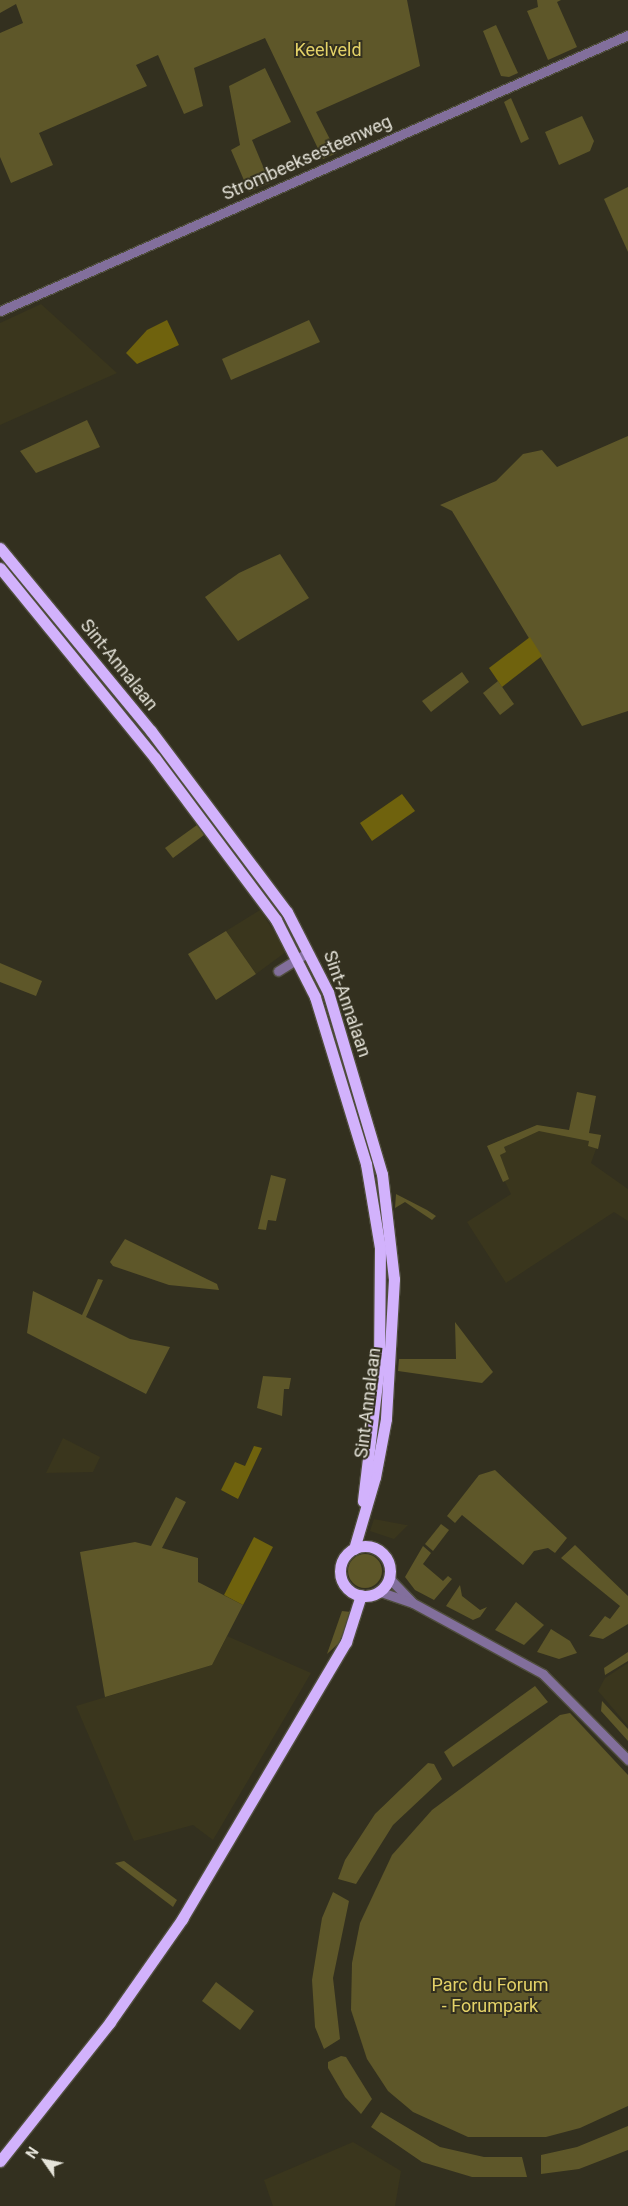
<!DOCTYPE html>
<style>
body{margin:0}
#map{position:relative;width:628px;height:2206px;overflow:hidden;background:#33301f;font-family:Roboto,sans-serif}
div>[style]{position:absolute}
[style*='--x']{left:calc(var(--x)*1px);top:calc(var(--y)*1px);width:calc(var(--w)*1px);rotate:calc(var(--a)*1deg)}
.built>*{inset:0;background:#3a361d}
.green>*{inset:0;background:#5e5729}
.round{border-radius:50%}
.forest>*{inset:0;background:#6f620d}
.roads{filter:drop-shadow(1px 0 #4f4d3d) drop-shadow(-1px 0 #4f4d3d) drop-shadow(0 1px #4f4d3d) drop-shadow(0 -1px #4f4d3d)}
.minor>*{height:9px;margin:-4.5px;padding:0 4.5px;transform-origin:4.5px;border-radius:4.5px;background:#826f9c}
.major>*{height:11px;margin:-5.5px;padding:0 5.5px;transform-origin:5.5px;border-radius:5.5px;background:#d2b2fc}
.major>.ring{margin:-5.5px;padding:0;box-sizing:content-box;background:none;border:11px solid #d2b2fc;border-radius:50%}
span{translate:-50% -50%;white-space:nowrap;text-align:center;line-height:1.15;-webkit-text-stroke:4px #33301f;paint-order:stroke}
.park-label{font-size:18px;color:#e4d268}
.street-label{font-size:18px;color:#e5e3d9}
.north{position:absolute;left:20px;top:2136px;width:50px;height:50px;-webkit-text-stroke:4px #33301f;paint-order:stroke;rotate:303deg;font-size:14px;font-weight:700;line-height:20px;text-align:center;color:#e5e3d9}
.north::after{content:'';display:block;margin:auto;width:18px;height:22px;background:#e5e3d9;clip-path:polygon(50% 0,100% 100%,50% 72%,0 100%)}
</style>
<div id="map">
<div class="built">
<div style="clip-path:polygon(41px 304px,117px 373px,0 425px,0 323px)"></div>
<div style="clip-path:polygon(260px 910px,287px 951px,256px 974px,226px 931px)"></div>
<div style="clip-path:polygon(537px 1125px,601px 1135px,591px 1163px,628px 1189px,628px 1221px,614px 1212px,506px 1283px,467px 1222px,511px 1194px,487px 1146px)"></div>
<div style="clip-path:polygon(63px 1438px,100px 1457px,93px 1472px,46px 1473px)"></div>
<div style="clip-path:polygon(374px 1519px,406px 1525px,408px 1525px,394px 1539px,370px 1531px)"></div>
<div style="clip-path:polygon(227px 1636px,311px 1673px,213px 1840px,193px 1825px,134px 1841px,76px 1706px,212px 1665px)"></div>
<div style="clip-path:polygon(628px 1663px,628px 1726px,598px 1691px,605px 1678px)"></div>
<div style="clip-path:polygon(353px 2142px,401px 2171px,395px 2206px,273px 2206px,264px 2180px)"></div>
</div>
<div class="green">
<div style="clip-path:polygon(0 0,407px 0,420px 66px,316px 112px,337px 153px,323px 159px,265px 38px,194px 68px,203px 106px,184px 114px,158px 55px,136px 65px,147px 86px,39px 133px,53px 165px,11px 183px,0 157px,0 33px,23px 23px,16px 4px,0 13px)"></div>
<div style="clip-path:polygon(537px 0,561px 0,557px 2px,577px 47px,548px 60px,527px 11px,538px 7px)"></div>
<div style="clip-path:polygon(496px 25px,518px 73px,509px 77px,501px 76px,483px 31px)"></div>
<div style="clip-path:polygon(265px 68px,291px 122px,252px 140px,270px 183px,249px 192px,231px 150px,240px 145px,229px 86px)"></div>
<div style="clip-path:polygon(511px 98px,529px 139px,521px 143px,504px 102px)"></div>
<div style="clip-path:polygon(582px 116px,594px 141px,590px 151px,559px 165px,545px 132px)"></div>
<div style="clip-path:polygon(628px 187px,628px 252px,604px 199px)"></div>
<div style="clip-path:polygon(309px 320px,320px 342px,231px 380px,222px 359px)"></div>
<div style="clip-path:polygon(87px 420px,100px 447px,36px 473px,20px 451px)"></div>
<div style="clip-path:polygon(628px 436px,628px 711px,582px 726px,452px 511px,440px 505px,496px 481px,523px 454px,542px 450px,557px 467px)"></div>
<div style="clip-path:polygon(280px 554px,309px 598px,238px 641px,205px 597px,239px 573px)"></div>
<div style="clip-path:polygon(462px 672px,469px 682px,431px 712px,422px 701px)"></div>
<div style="clip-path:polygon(498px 681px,514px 704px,500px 715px,483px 693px)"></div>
<div style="clip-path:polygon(197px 825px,204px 835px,173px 858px,165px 848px)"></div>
<div style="clip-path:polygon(226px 931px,256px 974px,216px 1000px,188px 954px)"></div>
<div style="clip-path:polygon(0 963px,42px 981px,36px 996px,0 982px)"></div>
<div style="clip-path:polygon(577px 1092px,596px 1096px,589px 1133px,601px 1135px,598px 1149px,588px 1146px,589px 1141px,539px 1131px,504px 1147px,506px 1152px,500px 1155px,509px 1179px,503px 1182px,487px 1146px,537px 1125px,569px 1130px)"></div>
<div style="clip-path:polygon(271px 1175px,286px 1179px,276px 1221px,268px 1220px,266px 1230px,258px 1229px)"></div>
<div style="clip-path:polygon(396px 1194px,427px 1210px,436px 1216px,432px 1220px,405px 1202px,395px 1208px)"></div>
<div style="clip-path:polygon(125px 1239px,217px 1284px,219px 1290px,169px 1285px,113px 1266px,110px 1262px)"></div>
<div style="clip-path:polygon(98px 1279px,103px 1280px,86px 1317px,130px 1339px,170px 1347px,146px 1394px,27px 1333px,33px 1291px,82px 1315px)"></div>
<div style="clip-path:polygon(455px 1322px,493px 1372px,482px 1383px,398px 1371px,399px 1359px,456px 1359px)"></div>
<div style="clip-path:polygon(263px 1376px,291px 1378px,289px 1389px,284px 1389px,282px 1416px,257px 1408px)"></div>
<div style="clip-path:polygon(495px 1470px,567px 1538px,555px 1553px,548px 1548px,534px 1551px,523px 1565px,462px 1515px,455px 1523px,447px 1516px,479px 1475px)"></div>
<div style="clip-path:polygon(176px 1497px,186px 1502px,162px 1548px,198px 1558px,198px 1582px,243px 1605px,212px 1665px,105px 1697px,80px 1552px,135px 1542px,151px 1546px)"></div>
<div style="clip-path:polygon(441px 1524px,449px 1530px,433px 1551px,425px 1544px)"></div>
<div style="clip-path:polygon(575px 1545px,628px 1596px,628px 1624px,603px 1639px,589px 1636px,605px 1616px,610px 1619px,620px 1606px,561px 1558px)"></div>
<div style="clip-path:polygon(423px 1546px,431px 1553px,423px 1564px,443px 1581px,448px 1576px,452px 1579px,434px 1600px,415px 1590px,405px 1577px)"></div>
<div class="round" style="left:348px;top:1554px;width:34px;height:34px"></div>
<div style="clip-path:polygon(460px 1585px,462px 1596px,480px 1610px,487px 1607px,480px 1617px,473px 1620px,446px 1606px)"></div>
<div style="clip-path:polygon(516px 1602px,544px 1625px,524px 1645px,495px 1630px)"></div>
<div style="clip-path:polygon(342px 1611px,351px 1612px,339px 1643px,327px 1654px)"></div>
<div style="clip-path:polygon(551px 1629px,570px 1641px,577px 1653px,559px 1659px,537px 1652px)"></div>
<div style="clip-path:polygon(628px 1652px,628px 1661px,605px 1675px,604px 1668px)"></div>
<div style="clip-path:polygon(535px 1686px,548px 1702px,453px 1767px,444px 1752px)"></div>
<div style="clip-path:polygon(602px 1701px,628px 1729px,628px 1741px,601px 1711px)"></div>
<div style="clip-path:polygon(570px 1713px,628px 1775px,628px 2106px,580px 2128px,546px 2137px,468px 2137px,413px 2112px,388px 2091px,367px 2059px,351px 2010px,352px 1963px,360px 1923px,392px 1855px,432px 1810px,560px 1715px)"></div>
<div style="clip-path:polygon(428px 1763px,434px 1764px,442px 1779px,393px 1825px,356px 1884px,338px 1879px,345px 1860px,375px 1814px)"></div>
<div style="clip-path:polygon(124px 1861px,177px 1900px,173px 1907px,115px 1863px)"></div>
<div style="clip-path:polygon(333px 1892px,349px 1901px,333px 1978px,340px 2039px,324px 2049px,315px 2027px,312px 1980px,322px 1918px)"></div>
<div style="clip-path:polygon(216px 1982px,254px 2011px,240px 2030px,202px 2001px)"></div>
<div style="clip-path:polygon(341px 2056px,346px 2057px,372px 2099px,361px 2114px,345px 2097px,328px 2068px,328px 2062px)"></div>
<div style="clip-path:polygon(381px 2112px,440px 2147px,484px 2157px,522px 2157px,527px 2177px,472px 2177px,422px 2162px,371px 2127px)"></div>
<div style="clip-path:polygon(628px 2126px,628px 2150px,579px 2169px,541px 2174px,541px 2155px,577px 2147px)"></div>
</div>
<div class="forest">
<div style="clip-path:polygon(167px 320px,179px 345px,137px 364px,126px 353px,147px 330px)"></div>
<div style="clip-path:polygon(530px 637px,542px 656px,502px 687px,489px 668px)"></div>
<div style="clip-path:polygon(402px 794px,415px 811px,372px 841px,360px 823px)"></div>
<div style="clip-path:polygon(254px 1446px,262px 1448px,238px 1499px,221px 1490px,235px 1462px,245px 1466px)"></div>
<div style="clip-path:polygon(254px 1537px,273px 1547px,243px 1605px,224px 1595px)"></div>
</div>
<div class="roads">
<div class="minor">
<div style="--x:0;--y:311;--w:686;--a:-23.73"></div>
<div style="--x:278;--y:971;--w:32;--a:-32"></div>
<div style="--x:389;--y:1578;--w:32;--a:46"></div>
<div style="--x:378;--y:1591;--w:37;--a:19"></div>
<div style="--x:413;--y:1603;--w:148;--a:28.6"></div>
<div style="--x:543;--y:1674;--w:121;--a:45.3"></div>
</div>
<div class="major">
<div style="--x:0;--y:548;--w:237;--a:50.5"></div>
<div style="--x:151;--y:731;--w:226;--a:53.1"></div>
<div style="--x:287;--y:912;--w:90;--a:62.9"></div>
<div style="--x:328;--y:992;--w:190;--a:73.5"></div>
<div style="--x:382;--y:1174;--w:106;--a:83.5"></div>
<div style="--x:394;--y:1279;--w:140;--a:93.3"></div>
<div style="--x:386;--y:1419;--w:59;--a:100.7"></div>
<div style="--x:375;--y:1477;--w:75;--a:106.3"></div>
<div style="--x:0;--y:568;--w:245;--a:50.8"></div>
<div style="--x:155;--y:758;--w:202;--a:53.2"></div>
<div style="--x:276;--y:920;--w:86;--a:63.1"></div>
<div style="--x:315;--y:997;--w:175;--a:73"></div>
<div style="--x:366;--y:1164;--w:85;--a:80.5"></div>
<div style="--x:380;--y:1248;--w:118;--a:90.5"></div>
<div style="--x:379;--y:1366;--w:136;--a:96.8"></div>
<div class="ring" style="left:340px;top:1546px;width:39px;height:39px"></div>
<div style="--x:0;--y:2161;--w:177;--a:-51.6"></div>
<div style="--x:110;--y:2022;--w:126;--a:-55"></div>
<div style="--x:182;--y:1919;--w:322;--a:-59.4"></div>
<div style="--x:346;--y:1642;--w:49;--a:-72.3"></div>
</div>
</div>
<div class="park-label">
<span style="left:328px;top:50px">Keelveld</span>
<span style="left:490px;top:1996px">Parc du Forum<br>- Forumpark</span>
</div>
<div class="street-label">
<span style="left:307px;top:158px;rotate:-24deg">Strombeeksesteenweg</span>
<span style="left:119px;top:665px;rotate:51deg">Sint-Annalaan</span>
<span style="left:347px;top:1004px;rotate:71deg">Sint-Annalaan</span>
<span style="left:368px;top:1403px;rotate:-83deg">Sint-Annalaan</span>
</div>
<div class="north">N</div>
</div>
